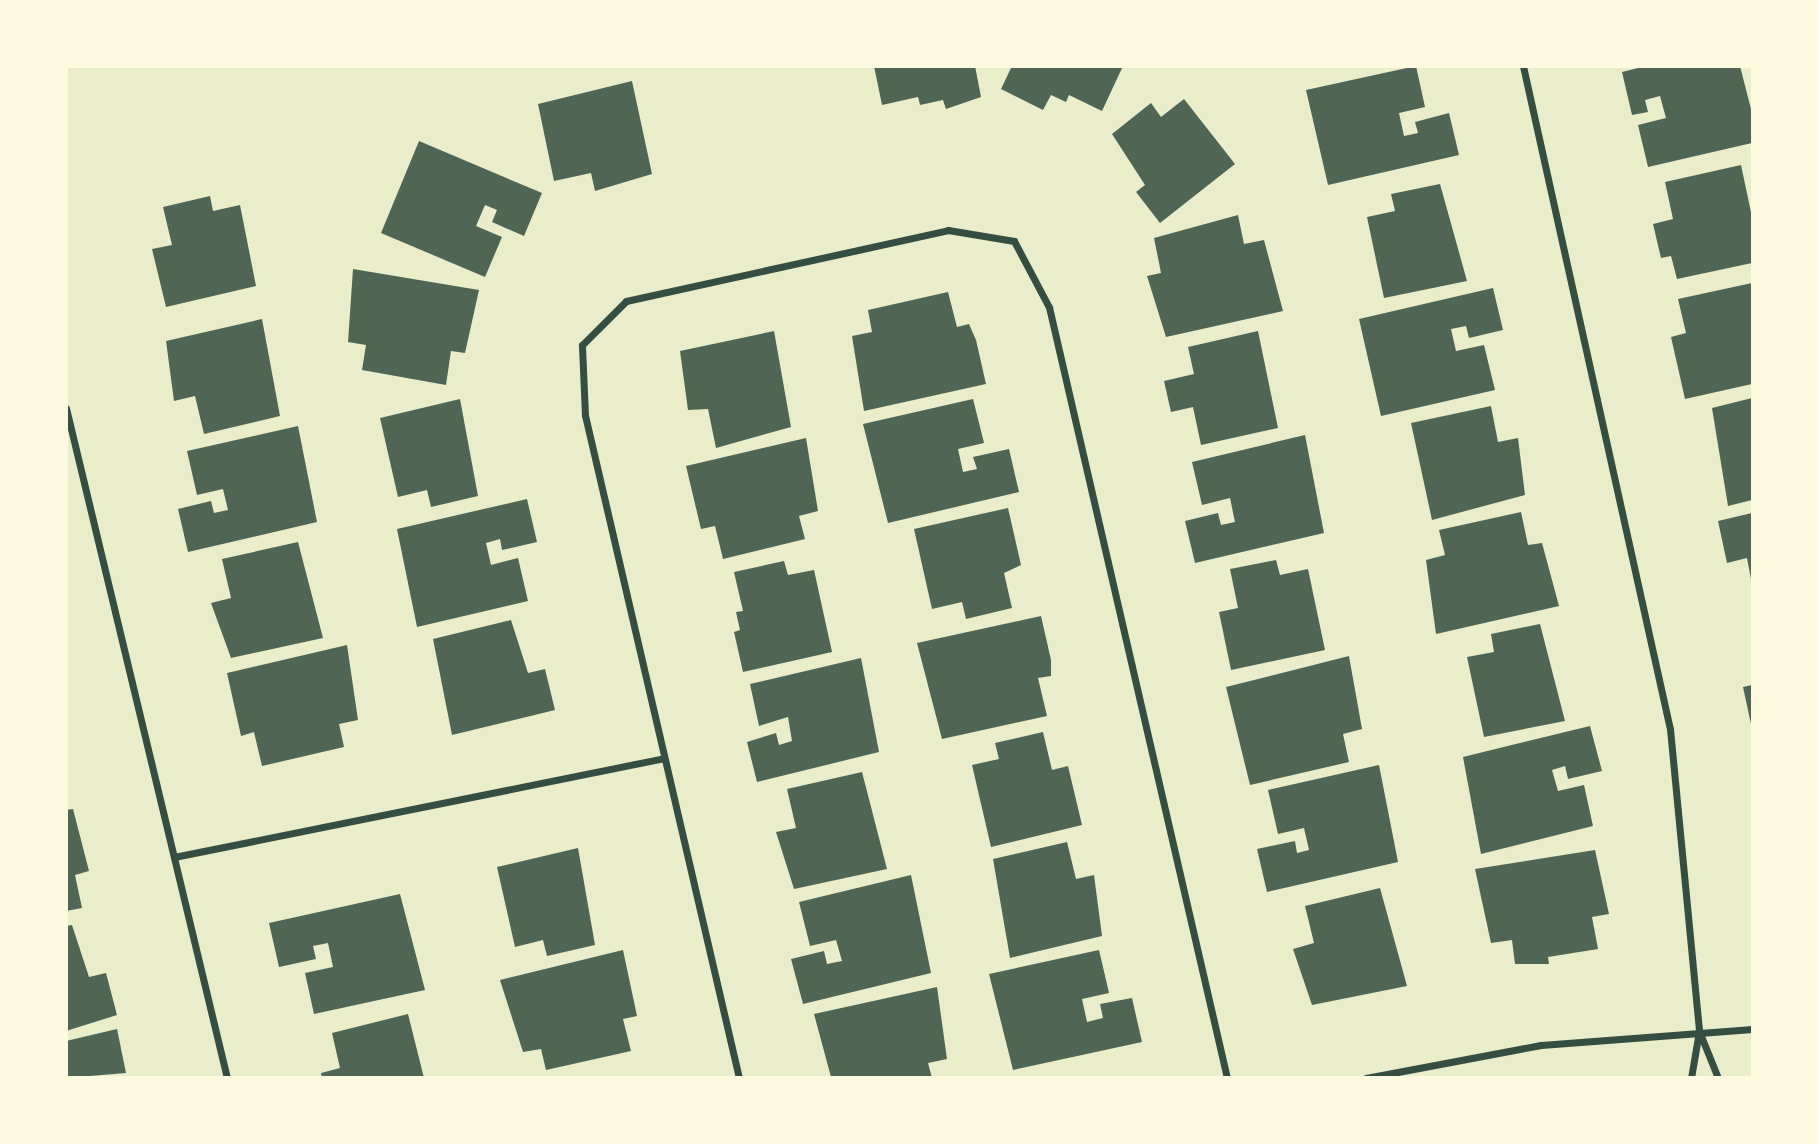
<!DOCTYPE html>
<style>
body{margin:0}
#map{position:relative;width:1819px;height:1144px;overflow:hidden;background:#e9edc9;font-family:Literata,serif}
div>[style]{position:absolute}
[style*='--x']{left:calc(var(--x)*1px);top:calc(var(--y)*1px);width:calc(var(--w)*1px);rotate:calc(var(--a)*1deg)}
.building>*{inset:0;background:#4f6655}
.minor>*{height:7px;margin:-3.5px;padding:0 3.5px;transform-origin:3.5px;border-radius:3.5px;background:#344e41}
span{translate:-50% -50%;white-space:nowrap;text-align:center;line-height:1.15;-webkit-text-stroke:5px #fefae0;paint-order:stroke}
.frame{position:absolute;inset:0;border:68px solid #fefae0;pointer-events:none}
</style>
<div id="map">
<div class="building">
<div style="clip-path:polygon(874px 66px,975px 66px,981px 97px,946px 109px,943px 100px,920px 105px,918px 97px,882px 105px)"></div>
<div style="clip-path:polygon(1012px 66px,1123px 66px,1102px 111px,1069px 95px,1066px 102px,1051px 95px,1043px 110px,1001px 89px)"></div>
<div style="clip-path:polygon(1416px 66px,1425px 107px,1399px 113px,1404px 136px,1418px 133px,1415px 122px,1449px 113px,1459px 155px,1328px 185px,1306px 90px)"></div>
<div style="clip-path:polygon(1646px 66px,1740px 66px,1752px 113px,1752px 143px,1648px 167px,1638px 125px,1666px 118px,1660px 96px,1645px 100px,1648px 112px,1632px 115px,1622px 72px)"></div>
<div style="clip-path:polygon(632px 81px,652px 174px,595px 191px,591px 173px,554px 181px,538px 104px)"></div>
<div style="clip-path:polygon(1184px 99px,1235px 164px,1160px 223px,1136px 192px,1145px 185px,1112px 134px,1151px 103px,1161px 117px)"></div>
<div style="clip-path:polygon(419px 141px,542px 193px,524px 236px,492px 222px,497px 210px,485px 205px,476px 226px,502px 237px,485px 277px,381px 233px)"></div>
<div style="clip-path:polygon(1741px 165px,1752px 217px,1752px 263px,1677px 279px,1671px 256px,1661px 258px,1653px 224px,1673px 219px,1665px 182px)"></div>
<div style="clip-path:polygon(1440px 184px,1467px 281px,1384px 298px,1367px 217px,1395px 211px,1391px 194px)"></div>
<div style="clip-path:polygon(210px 196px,213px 211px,240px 205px,256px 286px,166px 307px,152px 249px,172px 245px,163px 207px)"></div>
<div style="clip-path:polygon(1238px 215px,1244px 244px,1264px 240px,1283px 311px,1166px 337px,1147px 276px,1161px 273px,1154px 238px)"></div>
<div style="clip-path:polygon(353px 269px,479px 290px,465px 353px,451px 351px,446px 385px,362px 370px,366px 345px,348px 342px)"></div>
<div style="clip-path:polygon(1752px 283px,1752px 384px,1685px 399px,1671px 337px,1686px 333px,1678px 299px)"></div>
<div style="clip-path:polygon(1493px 288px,1503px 330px,1469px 338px,1466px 326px,1451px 329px,1456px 351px,1484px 345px,1495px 390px,1381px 416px,1359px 319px)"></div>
<div style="clip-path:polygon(948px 292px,957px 327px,969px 324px,976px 340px,986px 384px,864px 411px,852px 336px,872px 332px,868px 310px)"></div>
<div style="clip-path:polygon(262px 319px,280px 416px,204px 434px,195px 396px,174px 401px,166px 341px)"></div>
<div style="clip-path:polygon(774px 331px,791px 427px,716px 448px,708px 409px,688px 410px,680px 351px)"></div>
<div style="clip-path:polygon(1258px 331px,1278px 428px,1201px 445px,1193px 407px,1171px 412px,1164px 381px,1194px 374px,1188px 347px)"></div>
<div style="clip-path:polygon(1752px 398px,1752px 500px,1728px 506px,1712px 408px)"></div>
<div style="clip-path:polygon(460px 399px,478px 496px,431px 507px,427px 490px,398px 497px,380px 418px)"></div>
<div style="clip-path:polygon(973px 399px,984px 443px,958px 449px,963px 472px,977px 469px,973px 457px,1009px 449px,1019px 492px,888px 523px,863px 424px)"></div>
<div style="clip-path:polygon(1491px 406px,1498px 442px,1518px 438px,1525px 495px,1432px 520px,1411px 423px)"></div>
<div style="clip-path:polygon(298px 426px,317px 522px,188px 552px,178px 509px,211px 501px,214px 513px,228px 510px,223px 489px,197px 495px,187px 451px)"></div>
<div style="clip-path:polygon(1305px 435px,1324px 533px,1195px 563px,1185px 521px,1218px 513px,1221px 525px,1235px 522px,1230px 498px,1202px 505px,1192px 462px)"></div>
<div style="clip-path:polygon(806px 438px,818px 511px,799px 516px,805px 539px,723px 559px,715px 526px,701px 529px,686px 466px)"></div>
<div style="clip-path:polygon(527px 499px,537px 542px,502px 550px,500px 539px,486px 543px,491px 565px,518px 558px,528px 601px,417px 627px,397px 529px)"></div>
<div style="clip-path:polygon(1008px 508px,1021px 565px,1004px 573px,1012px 608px,966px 619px,962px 602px,932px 609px,914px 529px)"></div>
<div style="clip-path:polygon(1521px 512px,1528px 545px,1542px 543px,1559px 606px,1436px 634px,1426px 560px,1445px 555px,1439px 530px)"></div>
<div style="clip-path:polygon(1752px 513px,1752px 579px,1751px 579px,1747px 558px,1727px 563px,1718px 521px)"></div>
<div style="clip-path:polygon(298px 542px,323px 638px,231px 658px,211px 603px,231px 598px,222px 559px)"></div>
<div style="clip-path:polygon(1276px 560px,1280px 575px,1308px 569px,1325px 650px,1231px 670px,1219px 612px,1238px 608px,1230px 569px)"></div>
<div style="clip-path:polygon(784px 561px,788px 575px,814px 570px,832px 652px,743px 672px,734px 632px,740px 630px,736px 612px,743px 611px,734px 572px)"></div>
<div style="clip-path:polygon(1041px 616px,1051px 660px,1051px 676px,1038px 678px,1047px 716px,942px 739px,917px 643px)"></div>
<div style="clip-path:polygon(511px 620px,528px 673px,545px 669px,555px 710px,452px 735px,433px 639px)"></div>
<div style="clip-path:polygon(1540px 624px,1565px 721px,1484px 737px,1467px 657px,1494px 652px,1491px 634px)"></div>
<div style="clip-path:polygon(347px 645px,358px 720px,339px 724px,344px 747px,262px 766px,254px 732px,241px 736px,227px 673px)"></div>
<div style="clip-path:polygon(1349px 656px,1362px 729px,1343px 734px,1349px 762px,1250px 785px,1226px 687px)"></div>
<div style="clip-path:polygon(861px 658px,879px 752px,757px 782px,747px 742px,776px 733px,779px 745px,792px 741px,788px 717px,759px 726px,750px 684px)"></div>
<div style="clip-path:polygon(1752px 685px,1752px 724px,1751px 724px,1743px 687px)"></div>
<div style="clip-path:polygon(1590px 726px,1602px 771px,1568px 779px,1565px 766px,1552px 770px,1558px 791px,1584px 785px,1593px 826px,1481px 854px,1463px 757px)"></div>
<div style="clip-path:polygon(1043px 732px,1052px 770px,1068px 766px,1082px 825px,991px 847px,972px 765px,999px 759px,995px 743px)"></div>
<div style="clip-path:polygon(1379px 765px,1398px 862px,1267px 892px,1257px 849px,1295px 841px,1297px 853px,1309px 850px,1304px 828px,1278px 834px,1268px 790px)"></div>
<div style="clip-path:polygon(862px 772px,887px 869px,794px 889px,776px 832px,796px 828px,787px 789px)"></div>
<div style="clip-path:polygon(73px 809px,89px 871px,75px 875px,82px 908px,66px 911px,66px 810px)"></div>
<div style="clip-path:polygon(1067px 842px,1076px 879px,1094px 875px,1102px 936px,1010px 958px,993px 859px)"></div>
<div style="clip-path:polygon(578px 848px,595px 945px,547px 956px,543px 940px,515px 947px,497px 867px)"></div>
<div style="clip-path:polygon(1595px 850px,1609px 914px,1592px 917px,1598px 949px,1548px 957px,1549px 964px,1515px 964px,1512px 940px,1491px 943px,1475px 869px)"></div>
<div style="clip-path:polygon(911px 875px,931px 973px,803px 1004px,791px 959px,824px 951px,827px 964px,842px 961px,836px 940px,810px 946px,799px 902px)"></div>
<div style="clip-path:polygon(1380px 888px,1407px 986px,1312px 1005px,1293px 949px,1314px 943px,1305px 906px)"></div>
<div style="clip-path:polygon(400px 894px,425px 990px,314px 1014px,305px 973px,333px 967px,328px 943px,313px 946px,316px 959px,279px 967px,269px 923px)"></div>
<div style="clip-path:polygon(72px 925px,89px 977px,106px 973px,117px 1015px,66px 1031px,66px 926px)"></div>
<div style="clip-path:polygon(623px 950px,637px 1016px,623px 1019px,631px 1051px,546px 1070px,541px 1049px,523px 1052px,500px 980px)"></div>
<div style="clip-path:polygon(1099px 950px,1109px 993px,1082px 999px,1087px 1022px,1103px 1018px,1100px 1004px,1132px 998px,1142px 1042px,1013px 1070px,989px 974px)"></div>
<div style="clip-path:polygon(937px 987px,947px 1059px,928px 1063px,932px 1078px,831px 1077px,814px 1014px)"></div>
<div style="clip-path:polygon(408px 1014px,424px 1078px,322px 1078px,321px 1073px,340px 1068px,332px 1033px)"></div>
<div style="clip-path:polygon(117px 1029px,126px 1073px,66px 1078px,66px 1041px)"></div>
</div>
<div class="minor">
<div style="--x:1523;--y:66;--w:679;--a:77.5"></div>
<div style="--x:1670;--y:729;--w:303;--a:84.5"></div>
<div style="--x:66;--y:408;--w:689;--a:76.49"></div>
<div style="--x:174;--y:857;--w:500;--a:-11.4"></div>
<div style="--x:739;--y:1078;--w:681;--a:-103.08"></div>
<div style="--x:585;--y:415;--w:70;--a:-92.5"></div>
<div style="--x:582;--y:345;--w:62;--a:-45"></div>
<div style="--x:626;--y:301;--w:330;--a:-12.4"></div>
<div style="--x:948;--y:230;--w:67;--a:9.5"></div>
<div style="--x:1014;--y:241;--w:75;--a:62.1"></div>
<div style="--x:1049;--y:307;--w:791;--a:77"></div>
<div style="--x:1366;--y:1078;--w:178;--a:-10.7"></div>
<div style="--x:1541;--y:1045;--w:212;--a:-4.3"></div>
<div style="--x:1691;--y:1078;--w:48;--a:-80.3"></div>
<div style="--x:1699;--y:1031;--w:51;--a:68"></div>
</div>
<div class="frame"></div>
</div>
